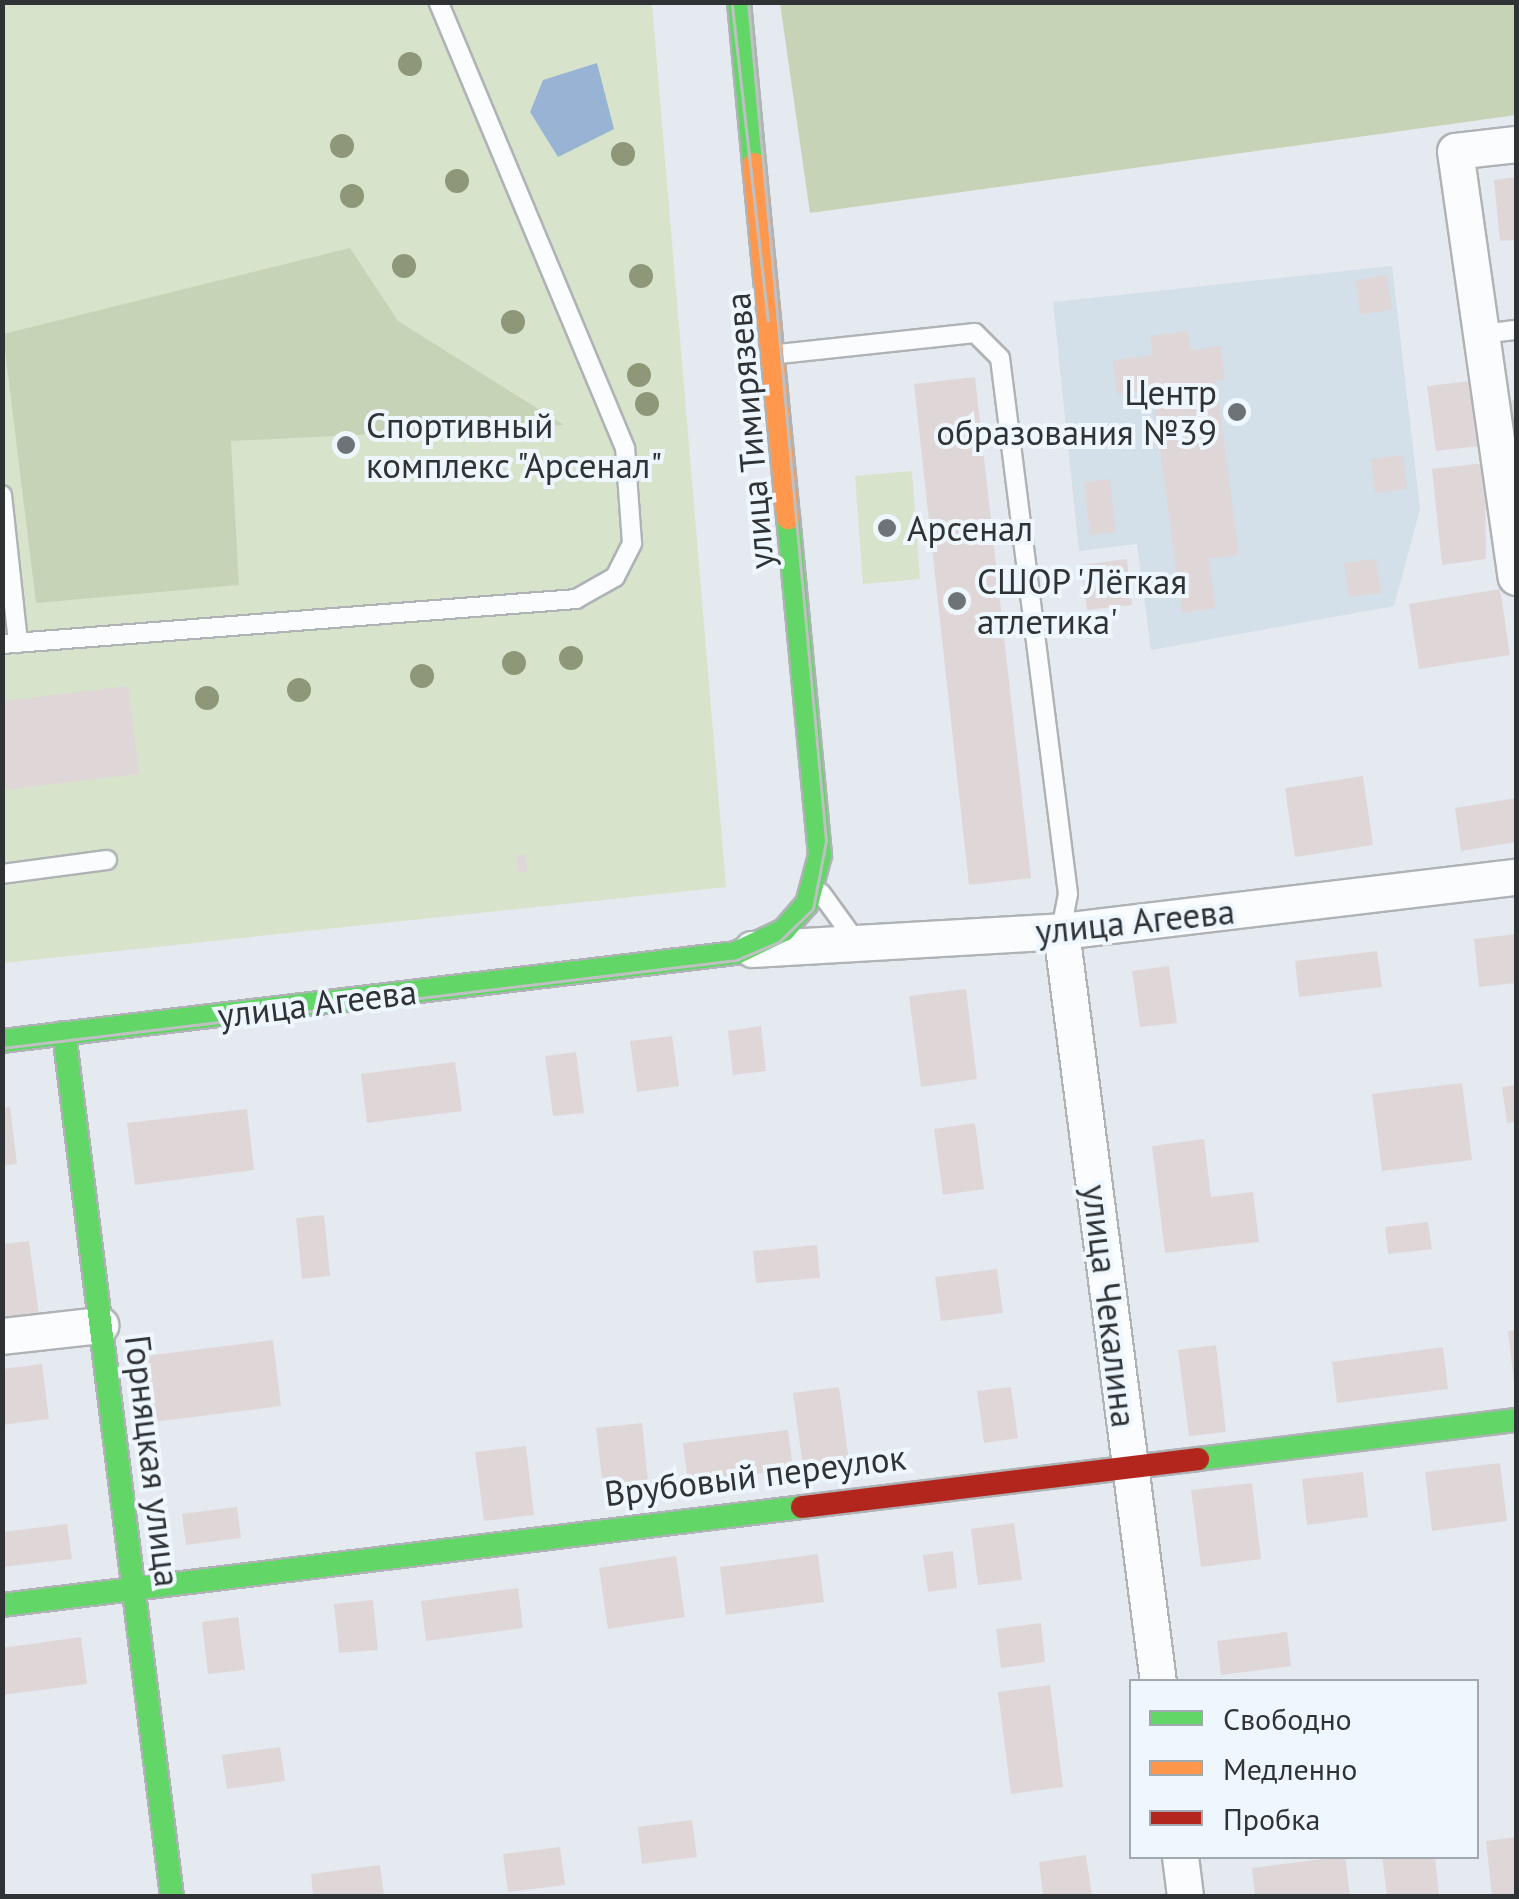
<!DOCTYPE html>
<meta charset="utf-8">
<style>
body{margin:0}
#map{position:relative;width:1519px;height:1899px;overflow:hidden;background:#e4eaef;font-family:"PT Sans",sans-serif}
div>[style]{position:absolute}
[style*='--x']{left:calc(var(--x)*1px);top:calc(var(--y)*1px);width:calc(var(--w)*1px);rotate:calc(var(--a)*1deg)}
.built>*{inset:0;background:#d3dfe9}
.green>*{inset:0;background:#d8e3cc}
.forest>*{inset:0;background:#c7d3b6}
.water>*{inset:0;background:#98b3d4}
.building>*{inset:0;background:#dfd7d7}
.roads{filter:drop-shadow(2px 0 #afb3b6) drop-shadow(-2px 0 #afb3b6) drop-shadow(0 2px #afb3b6) drop-shadow(0 -2px #afb3b6)}
.lane>*{height:18px;margin:-9px;padding:0 9px;transform-origin:9px;border-radius:9px;background:#fbfcfd}
.street>*{height:35px;margin:-17.5px;padding:0 17.5px;transform-origin:17.5px;border-radius:17.5px;background:#fbfcfd}
.fast>*{height:22px;margin:-11px;padding:0 11px;transform-origin:11px;border-radius:11px;background:#63d668}
.slow>*{height:22px;margin:-11px;padding:0 11px;transform-origin:11px;border-radius:11px;background:#ff974d}
.jam>*{height:22px;margin:-11px;padding:0 11px;transform-origin:11px;border-radius:11px;background:#b3261e}
.tram>*{height:2.5px;margin:-1.25px;padding:0 1.25px;transform-origin:1.25px;border-radius:1.25px;background:#bec0c1}
.trees>*{width:24px;height:24px;margin:-12px;border-radius:50%;background:#8e9878}
.dots>*{width:28px;height:28px;translate:-50% -50%;box-sizing:border-box;border:5px solid #eff7fe;border-radius:50%}
span{translate:-50% -50%;white-space:nowrap;text-align:center;line-height:1.15;-webkit-text-stroke:8px #eff7fe;paint-order:stroke}
.poi-label{font-size:35px;color:#2f3336}
.right{translate:-100% -50%;text-align:right}
.left{translate:0 -50%;text-align:left}
.street-label{font-size:35px;color:#2f3336}
.frame{position:absolute;inset:0;border:5px solid #2f3336;pointer-events:none}
.legend{position:absolute;left:1129px;top:1679px;width:350px;height:180px;box-sizing:border-box;background:#eff7fe;border:2px solid #a2a9ae;margin:0;padding:12px 18px;list-style:none;font-size:30px;color:#2f3336}
.legend li{display:flex;align-items:center;gap:20px;height:50px}
.legend b{width:50px;border:2px solid #a2a9ae}
</style>
<div id="map">
<div class="built">
<div style="clip-path:polygon(1392px 266px,1420px 509px,1394px 606px,1151px 650px,1137px 544px,1079px 551px,1053px 302px)"></div>
</div>
<div class="green">
<div style="clip-path:polygon(3px 3px,652px 3px,726px 887px,3px 963px)"></div>
<div style="clip-path:polygon(912px 471px,920px 579px,863px 584px,855px 476px)"></div>
</div>
<div class="forest">
<div style="clip-path:polygon(780px 3px,1516px 3px,1516px 115px,810px 213px)"></div>
<div style="clip-path:polygon(350px 248px,398px 321px,564px 425px,231px 441px,239px 585px,36px 603px,3px 334px)"></div>
</div>
<div class="water">
<div style="clip-path:polygon(597px 63px,614px 129px,558px 157px,530px 112px,543px 80px)"></div>
</div>
<div class="building">
<div style="clip-path:polygon(1516px 177px,1516px 240px,1500px 241px,1494px 180px)"></div>
<div style="clip-path:polygon(1387px 275px,1392px 310px,1360px 314px,1356px 280px)"></div>
<div style="clip-path:polygon(1188px 331px,1191px 350px,1221px 346px,1225px 379px,1216px 380px,1239px 555px,1209px 559px,1216px 608px,1182px 613px,1152px 390px,1117px 394px,1113px 360px,1153px 355px,1150px 336px)"></div>
<div style="clip-path:polygon(975px 377px,1031px 878px,969px 885px,914px 384px)"></div>
<div style="clip-path:polygon(1471px 381px,1479px 446px,1436px 451px,1427px 386px)"></div>
<div style="clip-path:polygon(1516px 400px,1516px 462px,1507px 401px)"></div>
<div style="clip-path:polygon(1403px 455px,1407px 489px,1375px 493px,1371px 459px)"></div>
<div style="clip-path:polygon(1485px 463px,1486px 559px,1442px 565px,1432px 469px)"></div>
<div style="clip-path:polygon(1110px 479px,1116px 532px,1090px 535px,1084px 482px)"></div>
<div style="clip-path:polygon(1127px 559px,1132px 605px,1087px 610px,1081px 565px)"></div>
<div style="clip-path:polygon(1376px 559px,1381px 593px,1349px 597px,1344px 563px)"></div>
<div style="clip-path:polygon(1500px 589px,1510px 655px,1419px 669px,1409px 604px)"></div>
<div style="clip-path:polygon(128px 686px,139px 774px,2px 790px,2px 701px)"></div>
<div style="clip-path:polygon(1363px 776px,1373px 845px,1295px 857px,1285px 788px)"></div>
<div style="clip-path:polygon(1516px 798px,1516px 842px,1461px 851px,1455px 808px)"></div>
<div style="clip-path:polygon(525px 854px,527px 872px,518px 872px,516px 856px)"></div>
<div style="clip-path:polygon(1516px 934px,1516px 983px,1479px 987px,1474px 939px)"></div>
<div style="clip-path:polygon(1377px 951px,1382px 987px,1299px 997px,1295px 961px)"></div>
<div style="clip-path:polygon(1169px 966px,1177px 1023px,1140px 1027px,1132px 971px)"></div>
<div style="clip-path:polygon(966px 989px,977px 1079px,921px 1087px,909px 996px)"></div>
<div style="clip-path:polygon(761px 1026px,766px 1071px,733px 1075px,728px 1031px)"></div>
<div style="clip-path:polygon(672px 1036px,679px 1086px,637px 1092px,630px 1041px)"></div>
<div style="clip-path:polygon(576px 1052px,584px 1113px,553px 1116px,545px 1056px)"></div>
<div style="clip-path:polygon(455px 1062px,462px 1111px,367px 1123px,361px 1074px)"></div>
<div style="clip-path:polygon(1462px 1083px,1472px 1160px,1382px 1171px,1372px 1094px)"></div>
<div style="clip-path:polygon(1516px 1085px,1516px 1122px,1507px 1123px,1502px 1087px)"></div>
<div style="clip-path:polygon(10px 1107px,17px 1164px,2px 1166px,2px 1108px)"></div>
<div style="clip-path:polygon(247px 1109px,254px 1170px,135px 1185px,127px 1123px)"></div>
<div style="clip-path:polygon(975px 1123px,984px 1189px,943px 1195px,934px 1129px)"></div>
<div style="clip-path:polygon(1204px 1139px,1211px 1197px,1253px 1192px,1259px 1242px,1165px 1253px,1152px 1146px)"></div>
<div style="clip-path:polygon(324px 1215px,330px 1276px,302px 1279px,296px 1218px)"></div>
<div style="clip-path:polygon(1428px 1222px,1432px 1249px,1388px 1254px,1385px 1227px)"></div>
<div style="clip-path:polygon(29px 1241px,39px 1315px,2px 1320px,2px 1244px)"></div>
<div style="clip-path:polygon(817px 1245px,820px 1278px,756px 1283px,753px 1251px)"></div>
<div style="clip-path:polygon(997px 1269px,1003px 1313px,941px 1321px,935px 1277px)"></div>
<div style="clip-path:polygon(1516px 1330px,1516px 1382px,1514px 1382px,1508px 1331px)"></div>
<div style="clip-path:polygon(273px 1340px,281px 1406px,153px 1422px,145px 1356px)"></div>
<div style="clip-path:polygon(1216px 1345px,1226px 1432px,1189px 1436px,1178px 1350px)"></div>
<div style="clip-path:polygon(1443px 1347px,1448px 1389px,1337px 1403px,1332px 1362px)"></div>
<div style="clip-path:polygon(42px 1364px,49px 1419px,2px 1425px,2px 1369px)"></div>
<div style="clip-path:polygon(839px 1387px,849px 1461px,803px 1467px,793px 1393px)"></div>
<div style="clip-path:polygon(1011px 1387px,1018px 1438px,984px 1443px,977px 1391px)"></div>
<div style="clip-path:polygon(642px 1423px,649px 1490px,604px 1496px,596px 1428px)"></div>
<div style="clip-path:polygon(788px 1430px,793px 1469px,688px 1483px,683px 1443px)"></div>
<div style="clip-path:polygon(526px 1446px,534px 1515px,484px 1521px,475px 1452px)"></div>
<div style="clip-path:polygon(1500px 1463px,1507px 1521px,1432px 1531px,1425px 1472px)"></div>
<div style="clip-path:polygon(1363px 1472px,1368px 1517px,1307px 1525px,1302px 1479px)"></div>
<div style="clip-path:polygon(1252px 1483px,1261px 1559px,1201px 1567px,1191px 1490px)"></div>
<div style="clip-path:polygon(237px 1507px,241px 1538px,186px 1545px,182px 1514px)"></div>
<div style="clip-path:polygon(1014px 1523px,1022px 1580px,978px 1585px,971px 1529px)"></div>
<div style="clip-path:polygon(67px 1524px,72px 1559px,2px 1567px,2px 1532px)"></div>
<div style="clip-path:polygon(953px 1551px,957px 1588px,928px 1592px,923px 1555px)"></div>
<div style="clip-path:polygon(818px 1554px,824px 1602px,726px 1615px,720px 1567px)"></div>
<div style="clip-path:polygon(676px 1556px,685px 1617px,608px 1629px,599px 1568px)"></div>
<div style="clip-path:polygon(518px 1588px,523px 1628px,426px 1641px,421px 1601px)"></div>
<div style="clip-path:polygon(373px 1600px,378px 1650px,339px 1653px,334px 1604px)"></div>
<div style="clip-path:polygon(238px 1617px,245px 1670px,208px 1674px,202px 1622px)"></div>
<div style="clip-path:polygon(1041px 1623px,1045px 1662px,1001px 1668px,996px 1629px)"></div>
<div style="clip-path:polygon(1287px 1632px,1291px 1666px,1221px 1675px,1217px 1641px)"></div>
<div style="clip-path:polygon(81px 1637px,87px 1684px,2px 1695px,2px 1648px)"></div>
<div style="clip-path:polygon(1050px 1685px,1063px 1787px,1011px 1794px,998px 1692px)"></div>
<div style="clip-path:polygon(280px 1747px,285px 1781px,227px 1789px,222px 1755px)"></div>
<div style="clip-path:polygon(692px 1820px,697px 1857px,642px 1864px,638px 1827px)"></div>
<div style="clip-path:polygon(1516px 1837px,1516px 1896px,1492px 1896px,1486px 1841px)"></div>
<div style="clip-path:polygon(560px 1847px,565px 1885px,508px 1892px,503px 1854px)"></div>
<div style="clip-path:polygon(1086px 1855px,1092px 1896px,1043px 1896px,1039px 1862px)"></div>
<div style="clip-path:polygon(1345px 1856px,1350px 1896px,1255px 1896px,1252px 1868px)"></div>
<div style="clip-path:polygon(1382px 1856px,1435px 1856px,1439px 1896px,1387px 1896px)"></div>
<div style="clip-path:polygon(380px 1865px,384px 1896px,313px 1896px,311px 1874px)"></div>
</div>
<div class="roads">
<div class="lane">
<div style="--x:1482;--y:334;--w:34;--a:-7"></div>
<div style="--x:779;--y:354;--w:197;--a:-6.1"></div>
<div style="--x:975;--y:333;--w:35;--a:45"></div>
<div style="--x:1000;--y:358;--w:540;--a:82.77"></div>
<div style="--x:1068;--y:894;--w:38;--a:101"></div>
<div style="--x:2;--y:495;--w:149;--a:83.8"></div>
<div style="--x:2;--y:644;--w:576;--a:-4.48"></div>
<div style="--x:576;--y:599;--w:45;--a:-29.4"></div>
<div style="--x:615;--y:577;--w:38;--a:-63"></div>
<div style="--x:632;--y:543;--w:95;--a:-94.2"></div>
<div style="--x:625;--y:448;--w:484;--a:-112.7"></div>
<div style="--x:2;--y:874;--w:106;--a:-7.6"></div>
<div style="--x:821;--y:893;--w:58;--a:54.1"></div>
</div>
<div class="street">
<div style="--x:1516;--y:144;--w:61;--a:173.5"></div>
<div style="--x:1455;--y:151;--w:430;--a:81.9"></div>
<div style="--x:1061;--y:931;--w:757;--a:82.64"></div>
<div style="--x:752;--y:949;--w:310;--a:-3.3"></div>
<div style="--x:1061;--y:931;--w:458;--a:-6.8"></div>
<div style="--x:2;--y:1336;--w:99;--a:-6.4"></div>
<div style="--x:1180;--y:1856;--w:40;--a:82.9"></div>
</div>
<div class="fast">
<div style="--x:739;--y:2;--w:163;--a:84.7"></div>
<div style="--x:64;--y:1033;--w:870;--a:82.87"></div>
<div style="--x:2;--y:1041;--w:739;--a:-6.84"></div>
<div style="--x:736;--y:953;--w:53;--a:-25.6"></div>
<div style="--x:784;--y:930;--w:35;--a:-49"></div>
<div style="--x:807;--y:904;--w:51;--a:-75.1"></div>
<div style="--x:820;--y:855;--w:339;--a:-95.4"></div>
<div style="--x:1198;--y:1459;--w:320;--a:-7"></div>
<div style="--x:2;--y:1605;--w:806;--a:-6.98"></div>
</div>
<div class="slow">
<div style="--x:754;--y:164;--w:356;--a:84.5"></div>
</div>
<div class="jam">
<div style="--x:802;--y:1507;--w:399;--a:-6.9"></div>
</div>
</div>
<div class="tram">
<div style="--x:732;--y:2;--w:320;--a:83.5"></div>
<div style="--x:2;--y:1048;--w:740;--a:-6.83"></div>
<div style="--x:737;--y:960;--w:46;--a:-23.2"></div>
<div style="--x:779;--y:942;--w:47;--a:-44.1"></div>
<div style="--x:813;--y:909;--w:69;--a:-79.2"></div>
<div style="--x:826;--y:841;--w:843;--a:-95.31"></div>
</div>
<div class="trees">
<div style="left:410px;top:64px"></div>
<div style="left:342px;top:146px"></div>
<div style="left:623px;top:154px"></div>
<div style="left:457px;top:181px"></div>
<div style="left:352px;top:196px"></div>
<div style="left:404px;top:266px"></div>
<div style="left:641px;top:276px"></div>
<div style="left:513px;top:322px"></div>
<div style="left:639px;top:375px"></div>
<div style="left:647px;top:404px"></div>
<div style="left:571px;top:658px"></div>
<div style="left:514px;top:663px"></div>
<div style="left:422px;top:676px"></div>
<div style="left:299px;top:690px"></div>
<div style="left:207px;top:698px"></div>
</div>
<div class="dots">
<div style="left:1237px;top:412px;background:#6e7377"></div>
<div style="left:346px;top:445px;background:#6e7377"></div>
<div style="left:887px;top:528px;background:#6e7377"></div>
<div style="left:957px;top:601px;background:#6e7377"></div>
</div>
<div class="poi-label">
<span class="right" style="left:1217px;top:412px">Центр<br>образования №39</span>
<span class="left" style="left:366px;top:445px">Спортивный<br>комплекс "Арсенал"</span>
<span class="left" style="left:907px;top:528px">Арсенал</span>
<span class="left" style="left:977px;top:601px">СШОР 'Лёгкая<br>атлетика'</span>
</div>
<div class="street-label">
<span style="left:749px;top:431px;rotate:-95deg">улица Тимирязева</span>
<span style="left:1135px;top:921px;rotate:-6deg">улица Агеева</span>
<span style="left:317px;top:1003px;rotate:-7deg">улица Агеева</span>
<span style="left:1110px;top:1306px;rotate:83deg">улица Чекалина</span>
<span style="left:153px;top:1461px;rotate:83deg">Горняцкая улица</span>
<span style="left:755px;top:1475px;rotate:-7deg">Врубовый переулок</span>
</div>
<div class="frame"></div>
<ul class="legend">
<li><b style="height:12px;background:#63d668"></b>Свободно</li>
<li><b style="height:12px;background:#ff974d"></b>Медленно</li>
<li><b style="height:12px;background:#b3261e"></b>Пробка</li>
</ul>
</div>
